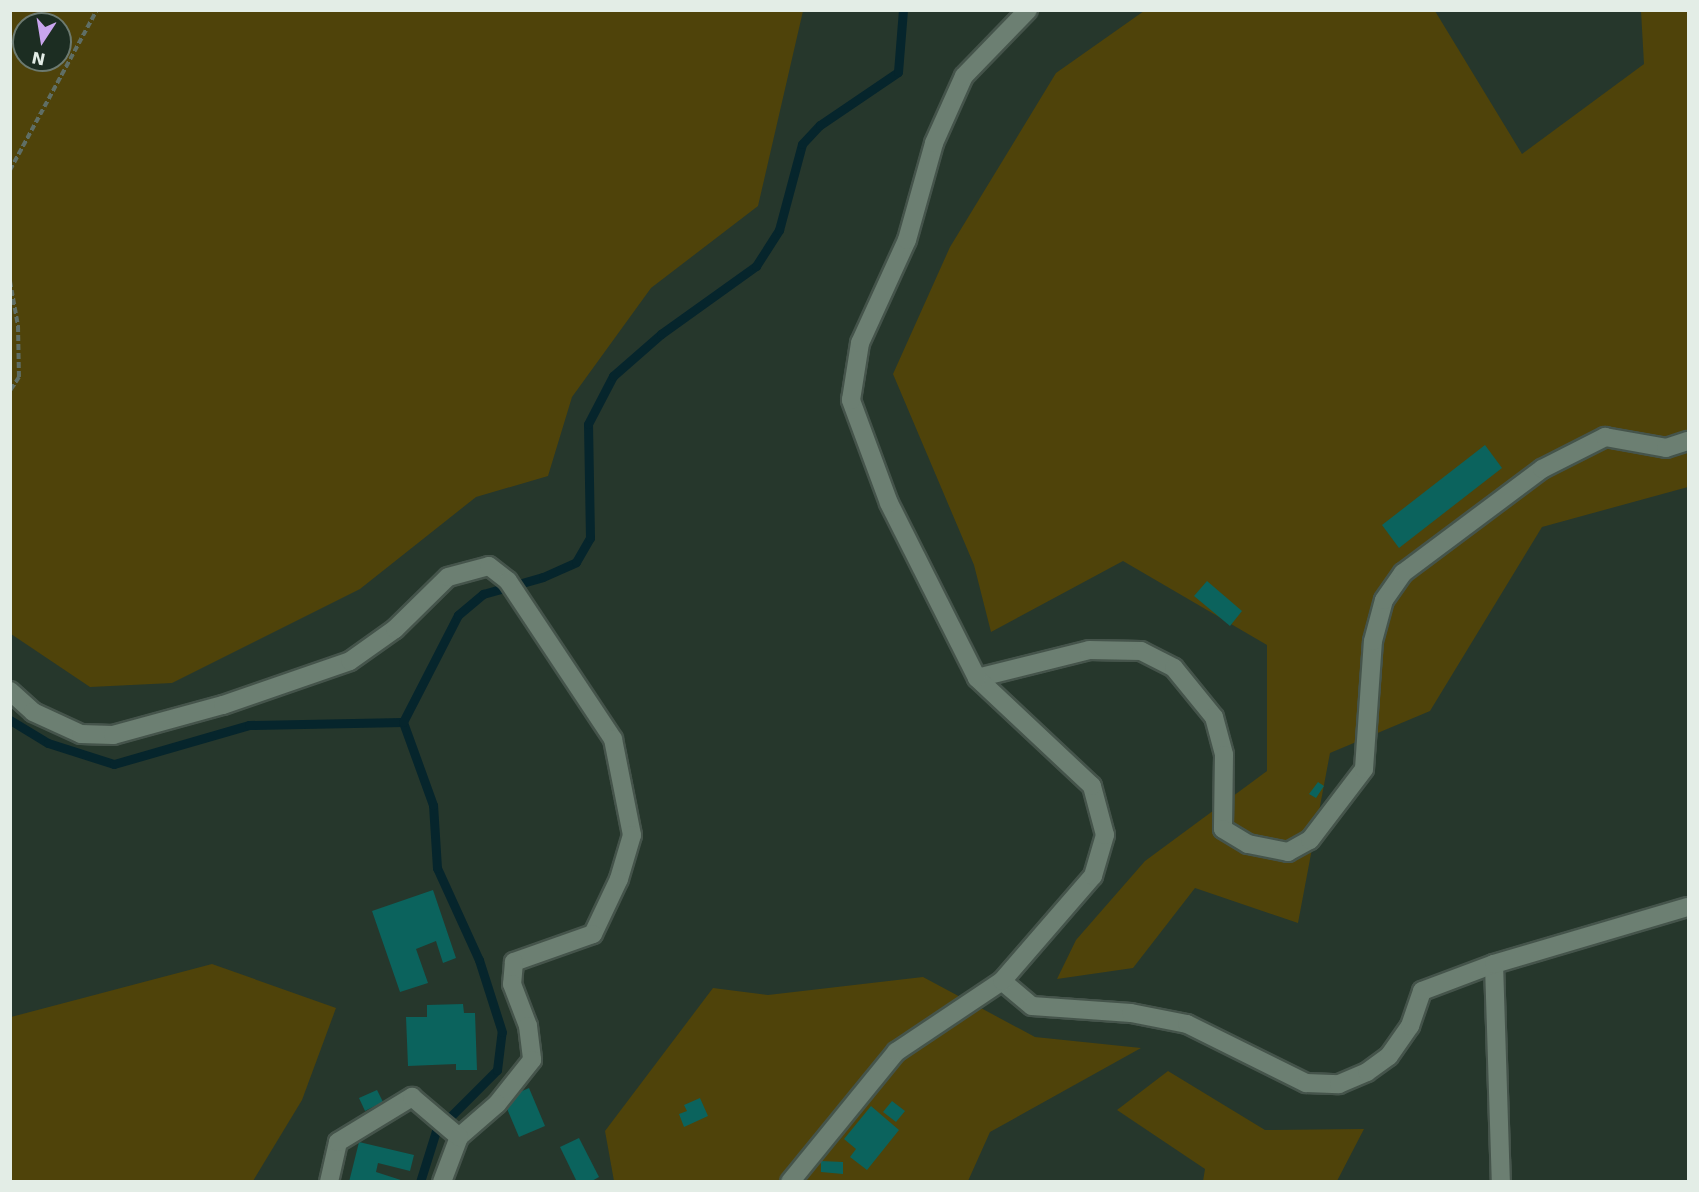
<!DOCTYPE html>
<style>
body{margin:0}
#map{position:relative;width:1699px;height:1192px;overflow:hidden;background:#26372c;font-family:"DejaVu Sans",sans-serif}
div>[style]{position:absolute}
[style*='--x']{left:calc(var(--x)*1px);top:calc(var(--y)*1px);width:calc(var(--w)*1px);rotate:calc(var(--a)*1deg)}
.green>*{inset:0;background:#4f430a}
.stream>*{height:9px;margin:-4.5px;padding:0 4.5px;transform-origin:4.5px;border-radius:4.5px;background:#06252c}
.building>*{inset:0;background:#0b635d}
.path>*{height:4px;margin-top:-2px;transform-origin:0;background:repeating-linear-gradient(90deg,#5f6e65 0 6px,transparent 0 9px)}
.roads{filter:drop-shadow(2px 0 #45544b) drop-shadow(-2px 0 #45544b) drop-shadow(0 2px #45544b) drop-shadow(0 -2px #45544b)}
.street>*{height:18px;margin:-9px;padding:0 9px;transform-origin:9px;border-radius:9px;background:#6c7f72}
span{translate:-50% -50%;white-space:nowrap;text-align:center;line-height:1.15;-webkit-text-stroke:4.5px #1c2d22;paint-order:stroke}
.frame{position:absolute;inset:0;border:12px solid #e3ede6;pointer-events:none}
.north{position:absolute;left:12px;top:12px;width:60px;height:60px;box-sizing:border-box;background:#1c2d22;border:2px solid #6c7a70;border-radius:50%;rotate:192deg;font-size:16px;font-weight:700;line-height:24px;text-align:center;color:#e3ede6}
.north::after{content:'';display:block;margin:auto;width:21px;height:27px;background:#c9a5ee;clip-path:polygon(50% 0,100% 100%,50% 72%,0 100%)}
</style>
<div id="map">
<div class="green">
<div style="clip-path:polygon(evenodd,10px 11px,11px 10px,803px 11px,758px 206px,651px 288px,572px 397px,548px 476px,476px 497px,360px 589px,172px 683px,90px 687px,11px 634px,10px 11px,24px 24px,60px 24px,60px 60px,24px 60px,24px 24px)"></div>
<div style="clip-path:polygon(1144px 11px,1435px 11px,1522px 154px,1644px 64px,1641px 11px,1688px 11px,1688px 487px,1542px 527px,1430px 711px,1330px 753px,1298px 923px,1195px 888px,1133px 968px,1057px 979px,1076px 940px,1145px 861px,1267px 771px,1267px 645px,1123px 561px,991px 632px,974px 565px,893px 374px,950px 247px,1056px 73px)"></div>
<div style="clip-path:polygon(212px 964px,336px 1008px,302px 1100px,253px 1181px,11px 1181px,11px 1017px)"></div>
<div style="clip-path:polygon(923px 977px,1035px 1037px,1141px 1048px,990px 1132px,968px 1181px,614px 1181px,605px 1131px,713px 988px,768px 995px)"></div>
<div style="clip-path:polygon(1168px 1071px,1265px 1130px,1364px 1129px,1337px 1181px,1203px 1181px,1205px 1169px,1117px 1110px)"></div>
</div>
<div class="stream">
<div style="--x:10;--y:720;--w:44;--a:31.2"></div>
<div style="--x:48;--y:743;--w:69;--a:17.7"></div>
<div style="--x:114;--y:764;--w:141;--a:-16.1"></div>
<div style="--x:249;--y:725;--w:154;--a:-1.1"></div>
<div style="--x:420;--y:1182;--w:53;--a:-72.6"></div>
<div style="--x:436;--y:1131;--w:86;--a:-45"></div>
<div style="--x:497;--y:1070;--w:38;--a:-83"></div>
<div style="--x:502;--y:1032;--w:76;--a:-107.7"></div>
<div style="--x:479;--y:960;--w:101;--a:-114.5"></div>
<div style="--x:437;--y:868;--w:63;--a:-93.6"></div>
<div style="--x:433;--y:805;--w:88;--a:-109.9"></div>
<div style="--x:403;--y:722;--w:120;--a:-62.8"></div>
<div style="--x:458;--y:615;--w:33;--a:-40"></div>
<div style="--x:483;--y:594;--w:62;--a:-15.8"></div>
<div style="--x:543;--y:577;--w:36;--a:-24"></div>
<div style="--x:576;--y:562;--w:28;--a:-60"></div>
<div style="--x:590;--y:538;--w:114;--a:-91"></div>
<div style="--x:588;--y:424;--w:54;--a:-62.5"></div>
<div style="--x:613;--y:376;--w:64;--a:-41.2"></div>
<div style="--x:661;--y:334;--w:117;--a:-35.6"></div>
<div style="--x:756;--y:266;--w:43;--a:-57.4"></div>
<div style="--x:779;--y:230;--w:89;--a:-75"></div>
<div style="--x:802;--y:144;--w:26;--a:-47"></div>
<div style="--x:820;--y:125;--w:94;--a:-34.2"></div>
<div style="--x:898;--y:72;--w:62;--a:-85.4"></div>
</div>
<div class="building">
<div style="clip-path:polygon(1485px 445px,1502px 468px,1399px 548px,1382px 525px)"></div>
<div style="clip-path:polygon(1207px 581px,1242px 611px,1230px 626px,1194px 596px)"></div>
<div style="clip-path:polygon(1318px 782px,1324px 786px,1316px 798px,1309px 794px)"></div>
<div style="clip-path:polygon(433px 890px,456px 958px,443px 963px,436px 941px,416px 949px,428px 983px,400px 992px,372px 911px)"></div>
<div style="clip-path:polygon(463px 1004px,464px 1013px,475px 1013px,477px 1070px,456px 1070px,456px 1064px,408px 1066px,406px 1017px,427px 1017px,427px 1005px)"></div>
<div style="clip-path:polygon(529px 1088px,545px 1126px,519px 1137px,503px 1099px)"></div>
<div style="clip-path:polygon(377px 1090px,383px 1102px,365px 1111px,359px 1098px)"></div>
<div style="clip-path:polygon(700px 1098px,708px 1116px,684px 1127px,679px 1114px,687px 1111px,684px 1105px)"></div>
<div style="clip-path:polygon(892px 1101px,905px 1111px,896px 1122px,883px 1112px)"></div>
<div style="clip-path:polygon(871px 1106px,899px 1130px,867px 1170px,850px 1157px,856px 1149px,844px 1139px)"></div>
<div style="clip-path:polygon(579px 1138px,599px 1177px,590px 1182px,577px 1182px,560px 1147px)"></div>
<div style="clip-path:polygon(359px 1142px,414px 1155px,410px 1171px,378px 1163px,376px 1172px,407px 1182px,349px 1182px)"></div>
<div style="clip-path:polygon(821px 1161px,843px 1162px,843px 1174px,821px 1172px)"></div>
</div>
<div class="path">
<div style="--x:10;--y:170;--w:182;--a:-61.5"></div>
<div style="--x:10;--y:281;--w:46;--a:79.9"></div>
<div style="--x:18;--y:326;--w:51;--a:88.9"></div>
<div style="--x:19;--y:377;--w:17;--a:123"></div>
</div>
<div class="roads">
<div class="street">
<div style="--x:977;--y:678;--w:115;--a:-14"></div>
<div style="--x:1089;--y:650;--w:52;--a:1.1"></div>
<div style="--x:1141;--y:651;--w:37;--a:27"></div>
<div style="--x:1174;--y:668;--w:63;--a:50.8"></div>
<div style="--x:1214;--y:717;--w:39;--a:75"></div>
<div style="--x:1224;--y:755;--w:74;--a:90.8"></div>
<div style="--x:1223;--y:829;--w:29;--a:31"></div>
<div style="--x:1248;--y:844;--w:41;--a:11.3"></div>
<div style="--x:1288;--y:852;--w:25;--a:-29"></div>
<div style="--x:1310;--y:840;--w:89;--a:-52.7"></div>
<div style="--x:1364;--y:769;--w:128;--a:-86"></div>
<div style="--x:1373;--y:641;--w:42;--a:-75"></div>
<div style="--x:1384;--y:600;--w:33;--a:-55"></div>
<div style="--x:1403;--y:573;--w:174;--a:-36.8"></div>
<div style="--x:1542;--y:469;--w:71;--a:-26.9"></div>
<div style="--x:1605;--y:437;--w:62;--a:10.2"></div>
<div style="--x:1666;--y:448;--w:23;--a:-18"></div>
<div style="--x:10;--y:691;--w:31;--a:42"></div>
<div style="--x:33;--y:712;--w:53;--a:24.6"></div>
<div style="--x:81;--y:734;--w:32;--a:2"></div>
<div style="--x:113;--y:735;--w:114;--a:-15.3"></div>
<div style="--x:223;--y:705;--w:134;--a:-19.1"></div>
<div style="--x:350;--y:661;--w:55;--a:-35.4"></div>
<div style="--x:395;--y:629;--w:74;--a:-44.5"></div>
<div style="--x:448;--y:577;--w:42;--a:-15"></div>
<div style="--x:489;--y:566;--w:24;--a:38"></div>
<div style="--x:508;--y:581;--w:190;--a:56.4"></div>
<div style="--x:613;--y:739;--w:98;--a:78.8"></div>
<div style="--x:632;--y:835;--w:46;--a:106.5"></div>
<div style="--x:619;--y:879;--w:61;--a:115.3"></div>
<div style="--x:593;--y:934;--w:84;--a:160.5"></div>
<div style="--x:514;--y:962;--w:22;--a:95"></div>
<div style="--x:512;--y:984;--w:45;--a:69.1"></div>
<div style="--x:528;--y:1026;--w:34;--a:83"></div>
<div style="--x:532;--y:1060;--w:56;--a:128.5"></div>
<div style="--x:497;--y:1104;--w:50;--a:139"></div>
<div style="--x:459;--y:1137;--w:48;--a:110.7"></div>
<div style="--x:1494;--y:964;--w:218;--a:88.2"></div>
<div style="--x:1002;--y:981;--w:39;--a:40"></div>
<div style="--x:1032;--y:1006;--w:99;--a:4"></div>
<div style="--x:1131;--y:1013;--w:57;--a:11.1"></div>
<div style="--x:1187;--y:1024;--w:133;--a:26.4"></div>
<div style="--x:1306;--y:1083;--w:33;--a:2"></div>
<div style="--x:1339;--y:1084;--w:30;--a:-23"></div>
<div style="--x:1367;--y:1072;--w:27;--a:-36"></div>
<div style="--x:1389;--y:1056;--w:37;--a:-55"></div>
<div style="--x:1410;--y:1026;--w:37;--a:-71"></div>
<div style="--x:1422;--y:991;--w:77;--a:-20.6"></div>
<div style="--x:1494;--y:964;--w:202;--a:-16.4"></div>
<div style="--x:329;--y:1182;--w:41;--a:-77.3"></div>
<div style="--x:338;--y:1142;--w:87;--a:-31.3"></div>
<div style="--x:412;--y:1097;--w:62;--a:40.4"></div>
<div style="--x:790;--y:1182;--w:168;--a:-50.8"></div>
<div style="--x:896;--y:1052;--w:128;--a:-33.8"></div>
<div style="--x:1002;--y:981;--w:139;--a:-49.1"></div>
<div style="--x:1093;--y:876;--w:43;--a:-73.7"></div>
<div style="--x:1105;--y:835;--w:51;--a:-104.9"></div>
<div style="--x:1092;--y:786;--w:158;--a:-136.8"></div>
<div style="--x:977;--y:678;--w:196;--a:-116.7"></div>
<div style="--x:889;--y:503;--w:110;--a:-110.3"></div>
<div style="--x:851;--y:400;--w:58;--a:-81"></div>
<div style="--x:860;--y:343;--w:113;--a:-65.5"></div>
<div style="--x:907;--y:240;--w:101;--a:-74.4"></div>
<div style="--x:934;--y:143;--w:73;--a:-65.9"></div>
<div style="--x:964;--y:76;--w:92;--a:-45.9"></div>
</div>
</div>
<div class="frame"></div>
<div class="north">N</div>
</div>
